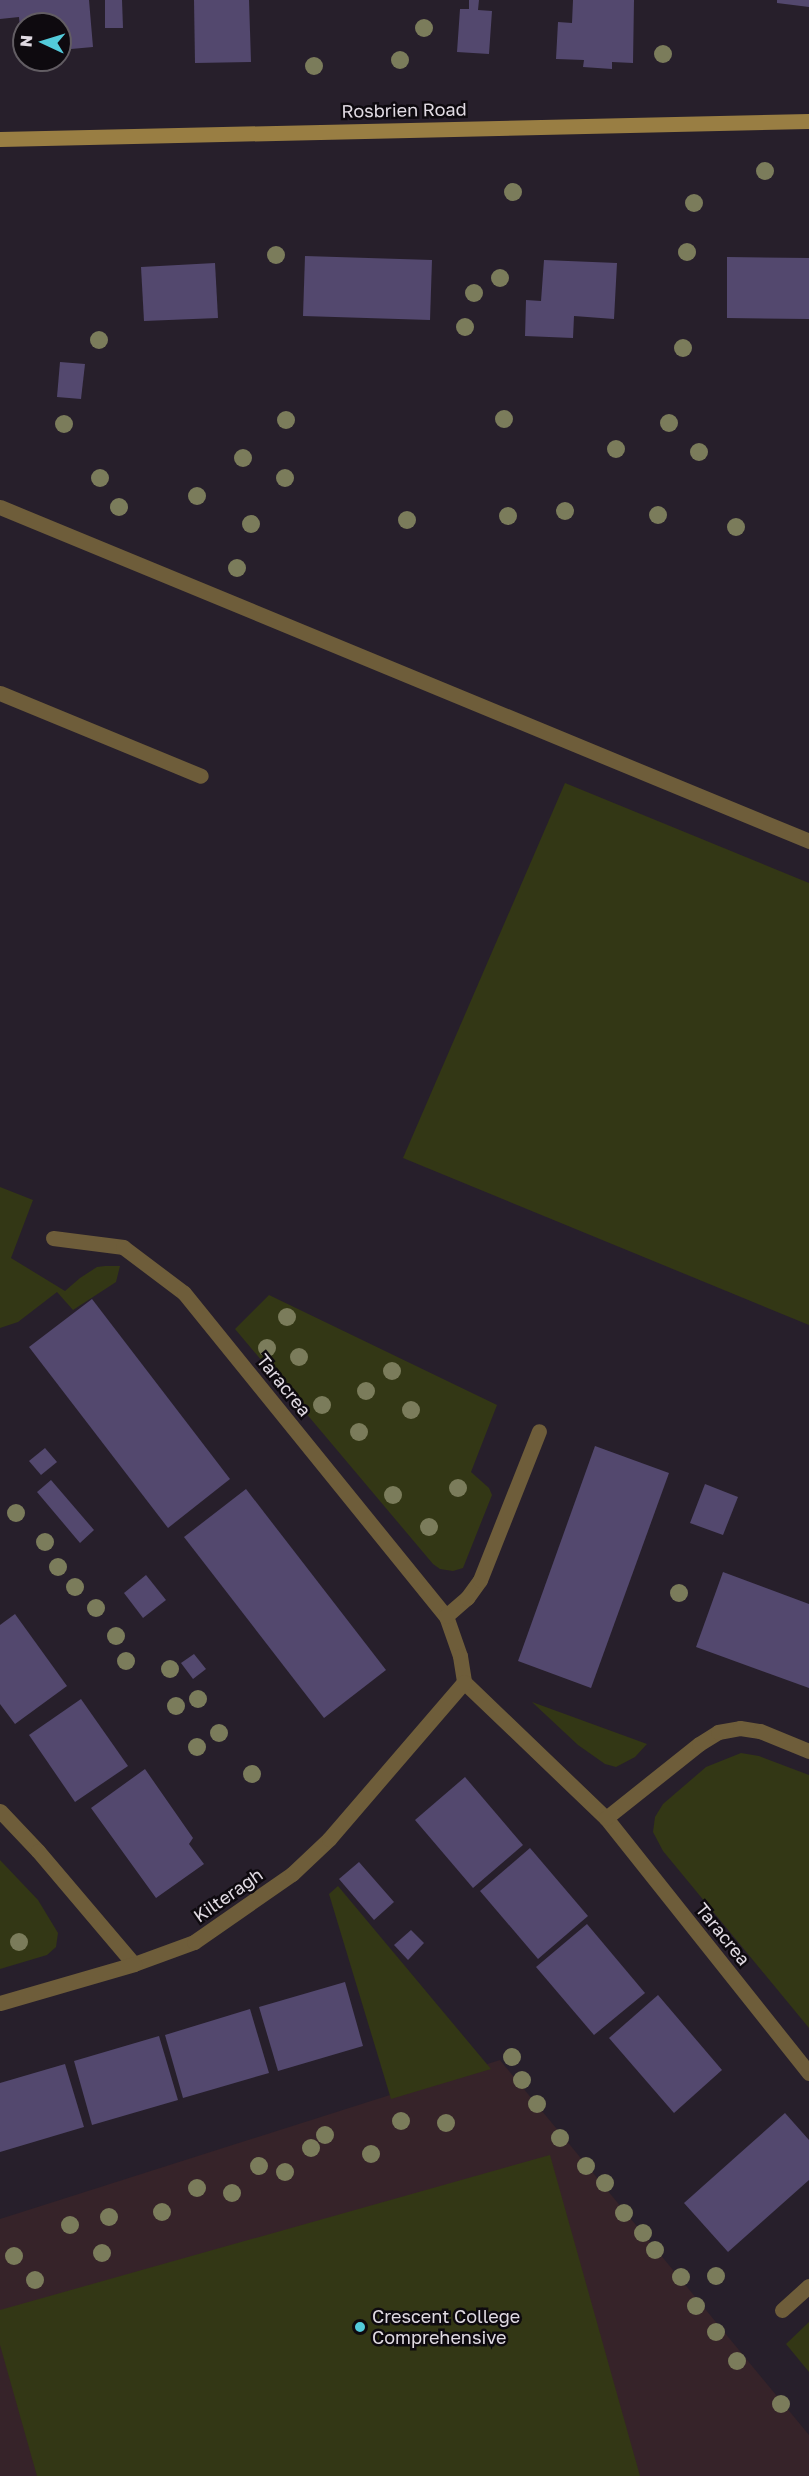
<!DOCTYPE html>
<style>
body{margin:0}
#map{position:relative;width:809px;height:2476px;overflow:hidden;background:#271f2b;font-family:"Golos Text",sans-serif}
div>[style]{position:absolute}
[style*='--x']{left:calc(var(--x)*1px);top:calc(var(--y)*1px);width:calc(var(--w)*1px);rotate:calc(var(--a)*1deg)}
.education>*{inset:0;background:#362329}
.green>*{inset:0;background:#333715}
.building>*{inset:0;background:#53486e}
.lane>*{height:15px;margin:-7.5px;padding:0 7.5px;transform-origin:7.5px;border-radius:7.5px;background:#6e5d3a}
.street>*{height:15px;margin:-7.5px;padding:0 7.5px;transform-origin:7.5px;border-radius:7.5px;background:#6e5d3a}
.secondary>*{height:15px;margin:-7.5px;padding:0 7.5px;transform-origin:7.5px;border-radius:7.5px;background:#997e43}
.trees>*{width:18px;height:18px;margin:-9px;border-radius:50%;background:#7b7c5b}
.dots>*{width:16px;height:16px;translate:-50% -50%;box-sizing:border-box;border:3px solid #0e0a0f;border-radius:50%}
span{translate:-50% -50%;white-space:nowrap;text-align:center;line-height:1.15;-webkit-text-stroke:5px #0e0a0f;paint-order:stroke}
.street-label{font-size:18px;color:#e0dae2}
.poi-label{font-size:18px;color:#e0dae2}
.left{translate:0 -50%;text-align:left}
.north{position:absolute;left:12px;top:12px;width:60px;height:60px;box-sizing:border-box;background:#0e0a0f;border:2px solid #625d63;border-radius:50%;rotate:274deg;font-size:16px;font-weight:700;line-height:24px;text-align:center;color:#e0dae2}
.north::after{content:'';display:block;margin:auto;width:21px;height:27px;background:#53cbdb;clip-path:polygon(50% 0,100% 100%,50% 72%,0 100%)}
</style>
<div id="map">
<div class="education">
<div style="clip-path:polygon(500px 2060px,809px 2435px,809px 2476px,0 2476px,0 2219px)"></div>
</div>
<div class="green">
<div style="clip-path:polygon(565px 783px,809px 883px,809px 1325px,403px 1158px)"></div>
<div style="clip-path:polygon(0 1187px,33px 1200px,11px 1258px,65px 1291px,80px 1278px,97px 1267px,105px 1266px,120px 1266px,116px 1282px,73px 1310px,57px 1292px,18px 1322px,0 1328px)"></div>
<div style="clip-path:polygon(269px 1295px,497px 1405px,471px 1472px,489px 1488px,492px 1495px,463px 1568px,453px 1571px,440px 1569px,433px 1564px,235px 1329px)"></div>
<div style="clip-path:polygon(532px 1702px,647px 1744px,635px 1757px,616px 1767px,605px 1764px,578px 1745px)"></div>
<div style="clip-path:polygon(741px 1753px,759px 1756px,809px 1775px,809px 2028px,663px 1851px,653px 1832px,655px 1817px,663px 1804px,706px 1767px)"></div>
<div style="clip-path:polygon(0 1860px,38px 1900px,58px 1933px,56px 1947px,47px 1955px,0 1969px)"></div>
<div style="clip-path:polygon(338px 1886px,491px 2069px,391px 2099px,329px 1894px)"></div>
<div style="clip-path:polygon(550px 2155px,640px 2476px,37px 2476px,0 2345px,0 2310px)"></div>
<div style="clip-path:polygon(809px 2322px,809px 2372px,786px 2344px)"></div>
</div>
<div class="building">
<div style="clip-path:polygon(0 0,89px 0,93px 47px,60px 50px,60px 24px,24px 24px,24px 53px,22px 53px,19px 17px,0 19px)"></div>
<div style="clip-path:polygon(105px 0,122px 0,123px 28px,105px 28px)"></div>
<div style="clip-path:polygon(194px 0,249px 0,251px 62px,195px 63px)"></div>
<div style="clip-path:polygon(469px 0,479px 0,478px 10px,492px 11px,489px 54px,457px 52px,460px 9px,469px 9px)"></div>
<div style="clip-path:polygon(573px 0,634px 0,633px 63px,612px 62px,612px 69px,583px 67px,584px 60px,556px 59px,558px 22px,572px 23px)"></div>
<div style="clip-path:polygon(777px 0,809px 0,809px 7px,777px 3px)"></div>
<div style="clip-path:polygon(305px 256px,432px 260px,430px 320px,303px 316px)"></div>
<div style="clip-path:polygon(727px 257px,809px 258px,809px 319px,727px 318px)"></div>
<div style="clip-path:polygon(544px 260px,617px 263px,614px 319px,574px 316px,573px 338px,525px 336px,526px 300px,541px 301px)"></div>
<div style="clip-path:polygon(215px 263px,218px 318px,144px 321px,141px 267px)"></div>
<div style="clip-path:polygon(60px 362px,85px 364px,81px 399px,57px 397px)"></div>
<div style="clip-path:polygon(92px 1299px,230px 1479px,168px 1528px,29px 1347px)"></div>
<div style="clip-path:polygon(595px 1446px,669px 1473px,591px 1688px,518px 1661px)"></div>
<div style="clip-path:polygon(45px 1448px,57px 1462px,41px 1475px,29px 1461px)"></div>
<div style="clip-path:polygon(51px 1480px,94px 1530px,80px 1543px,37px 1492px)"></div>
<div style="clip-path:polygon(705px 1484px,738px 1497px,723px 1535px,690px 1523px)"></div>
<div style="clip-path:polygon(246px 1489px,386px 1670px,324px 1718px,184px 1537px)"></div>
<div style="clip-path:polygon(723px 1572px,809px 1604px,809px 1688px,696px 1647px)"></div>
<div style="clip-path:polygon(146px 1575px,166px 1600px,143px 1618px,124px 1593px)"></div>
<div style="clip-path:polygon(15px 1614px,67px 1686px,15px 1724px,0 1704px,0 1625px)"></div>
<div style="clip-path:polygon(194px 1654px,206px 1669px,193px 1679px,181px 1663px)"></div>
<div style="clip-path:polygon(81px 1699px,128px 1766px,75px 1802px,29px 1735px)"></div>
<div style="clip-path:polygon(145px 1769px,193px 1838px,189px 1844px,204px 1864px,156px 1898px,91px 1808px)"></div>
<div style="clip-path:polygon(465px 1777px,523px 1845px,473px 1888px,415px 1820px)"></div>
<div style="clip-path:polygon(530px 1848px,588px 1916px,538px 1959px,480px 1891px)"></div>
<div style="clip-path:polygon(359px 1862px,394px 1902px,374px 1920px,339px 1879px)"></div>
<div style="clip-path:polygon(587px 1924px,645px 1993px,594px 2035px,536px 1967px)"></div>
<div style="clip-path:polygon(411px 1930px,424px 1943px,408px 1960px,394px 1945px)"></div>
<div style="clip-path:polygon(345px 1982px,363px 2046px,278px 2071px,259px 2007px)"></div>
<div style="clip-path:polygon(658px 1995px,722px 2070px,674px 2113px,609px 2038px)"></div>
<div style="clip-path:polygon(250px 2009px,269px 2073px,183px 2098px,165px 2035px)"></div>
<div style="clip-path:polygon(159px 2036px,178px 2100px,92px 2125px,74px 2061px)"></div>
<div style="clip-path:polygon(65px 2064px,84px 2127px,0 2152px,0 2083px)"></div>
<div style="clip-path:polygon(785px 2113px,809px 2140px,809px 2180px,728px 2252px,684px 2203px)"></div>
</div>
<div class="lane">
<div style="--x:0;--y:507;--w:875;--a:22.43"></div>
<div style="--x:0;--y:693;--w:217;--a:22.4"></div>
</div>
<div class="street">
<div style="--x:53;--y:1238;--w:71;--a:7.3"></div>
<div style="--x:123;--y:1247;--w:76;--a:37"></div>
<div style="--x:184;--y:1293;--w:416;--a:51"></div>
<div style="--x:446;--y:1616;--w:42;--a:70.7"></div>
<div style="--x:460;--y:1656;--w:26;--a:81"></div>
<div style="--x:464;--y:1682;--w:197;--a:43.8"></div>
<div style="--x:606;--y:1818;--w:326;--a:51.5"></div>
<div style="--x:446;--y:1616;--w:28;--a:-41"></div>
<div style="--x:467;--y:1598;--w:22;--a:-54"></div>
<div style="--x:480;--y:1580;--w:160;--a:-68.4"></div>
<div style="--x:0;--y:1811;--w:55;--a:46.5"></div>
<div style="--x:38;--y:1851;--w:148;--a:49.7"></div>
<div style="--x:134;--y:1964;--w:64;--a:-20.1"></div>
<div style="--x:194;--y:1942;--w:119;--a:-34.8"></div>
<div style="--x:292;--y:1874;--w:51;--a:-43.4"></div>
<div style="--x:329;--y:1839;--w:207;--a:-49.3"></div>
<div style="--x:606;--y:1818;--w:119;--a:-38.5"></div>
<div style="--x:699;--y:1744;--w:22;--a:-32"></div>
<div style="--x:718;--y:1732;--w:22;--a:-10"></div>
<div style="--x:740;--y:1728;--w:20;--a:9"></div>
<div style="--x:760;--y:1731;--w:53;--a:22.2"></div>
<div style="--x:0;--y:2003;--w:140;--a:-16.2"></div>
<div style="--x:782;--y:2310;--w:36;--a:-42"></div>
</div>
<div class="secondary">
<div style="--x:0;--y:139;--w:809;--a:-1.27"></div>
</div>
<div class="trees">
<div style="left:424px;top:28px"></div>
<div style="left:663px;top:54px"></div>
<div style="left:400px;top:60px"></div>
<div style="left:314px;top:66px"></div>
<div style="left:765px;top:171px"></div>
<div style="left:513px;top:192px"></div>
<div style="left:694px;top:203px"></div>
<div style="left:687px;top:252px"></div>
<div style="left:276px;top:255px"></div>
<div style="left:500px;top:278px"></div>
<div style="left:474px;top:293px"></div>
<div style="left:465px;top:327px"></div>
<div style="left:99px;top:340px"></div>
<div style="left:683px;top:348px"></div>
<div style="left:504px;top:419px"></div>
<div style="left:286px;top:420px"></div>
<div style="left:669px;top:423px"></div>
<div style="left:64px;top:424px"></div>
<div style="left:616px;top:449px"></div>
<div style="left:699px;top:452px"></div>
<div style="left:243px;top:458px"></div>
<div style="left:100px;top:478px"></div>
<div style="left:285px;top:478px"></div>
<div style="left:197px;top:496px"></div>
<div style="left:119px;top:507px"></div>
<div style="left:565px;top:511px"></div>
<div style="left:658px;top:515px"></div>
<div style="left:508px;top:516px"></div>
<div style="left:407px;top:520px"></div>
<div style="left:251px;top:524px"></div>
<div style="left:736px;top:527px"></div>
<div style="left:237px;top:568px"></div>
<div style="left:287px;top:1317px"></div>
<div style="left:267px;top:1348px"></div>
<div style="left:299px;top:1357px"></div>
<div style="left:392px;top:1371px"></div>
<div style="left:366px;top:1391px"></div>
<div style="left:322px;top:1405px"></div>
<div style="left:411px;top:1410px"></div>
<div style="left:359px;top:1432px"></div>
<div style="left:458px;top:1488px"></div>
<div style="left:393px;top:1495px"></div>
<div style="left:16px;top:1513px"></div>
<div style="left:429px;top:1527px"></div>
<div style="left:45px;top:1542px"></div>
<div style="left:58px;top:1567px"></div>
<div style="left:75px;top:1587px"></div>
<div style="left:679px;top:1593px"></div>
<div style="left:96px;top:1608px"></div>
<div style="left:116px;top:1636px"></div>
<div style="left:126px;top:1661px"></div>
<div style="left:170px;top:1669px"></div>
<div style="left:198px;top:1699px"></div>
<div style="left:176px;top:1706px"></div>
<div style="left:219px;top:1733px"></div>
<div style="left:197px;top:1747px"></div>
<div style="left:252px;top:1774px"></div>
<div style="left:19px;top:1942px"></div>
<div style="left:512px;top:2057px"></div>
<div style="left:522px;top:2080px"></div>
<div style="left:537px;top:2104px"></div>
<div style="left:401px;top:2121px"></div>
<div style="left:446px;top:2123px"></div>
<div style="left:325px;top:2135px"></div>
<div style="left:560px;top:2138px"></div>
<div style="left:311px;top:2148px"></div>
<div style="left:371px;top:2154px"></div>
<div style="left:259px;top:2166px"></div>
<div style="left:586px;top:2166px"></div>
<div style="left:285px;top:2172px"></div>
<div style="left:605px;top:2183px"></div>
<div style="left:197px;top:2188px"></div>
<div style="left:232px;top:2193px"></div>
<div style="left:162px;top:2212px"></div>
<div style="left:624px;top:2213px"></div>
<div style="left:109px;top:2217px"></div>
<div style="left:70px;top:2225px"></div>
<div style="left:643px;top:2233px"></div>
<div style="left:655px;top:2250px"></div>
<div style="left:102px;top:2253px"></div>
<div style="left:14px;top:2256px"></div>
<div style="left:716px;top:2276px"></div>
<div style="left:681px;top:2277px"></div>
<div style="left:35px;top:2280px"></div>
<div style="left:696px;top:2306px"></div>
<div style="left:716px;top:2332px"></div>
<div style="left:737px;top:2361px"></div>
<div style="left:781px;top:2404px"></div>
</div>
<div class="dots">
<div style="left:360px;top:2327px;background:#53cbdb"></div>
</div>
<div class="street-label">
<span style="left:404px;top:110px;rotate:-1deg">Rosbrien Road</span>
<span style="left:284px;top:1385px;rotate:51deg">Taracrea</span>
<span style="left:228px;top:1895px;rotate:-35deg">Kilteragh</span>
<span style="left:723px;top:1934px;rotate:51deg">Taracrea</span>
</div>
<div class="poi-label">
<span class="left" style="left:372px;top:2327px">Crescent College<br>Comprehensive</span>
</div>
<div class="north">N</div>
</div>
